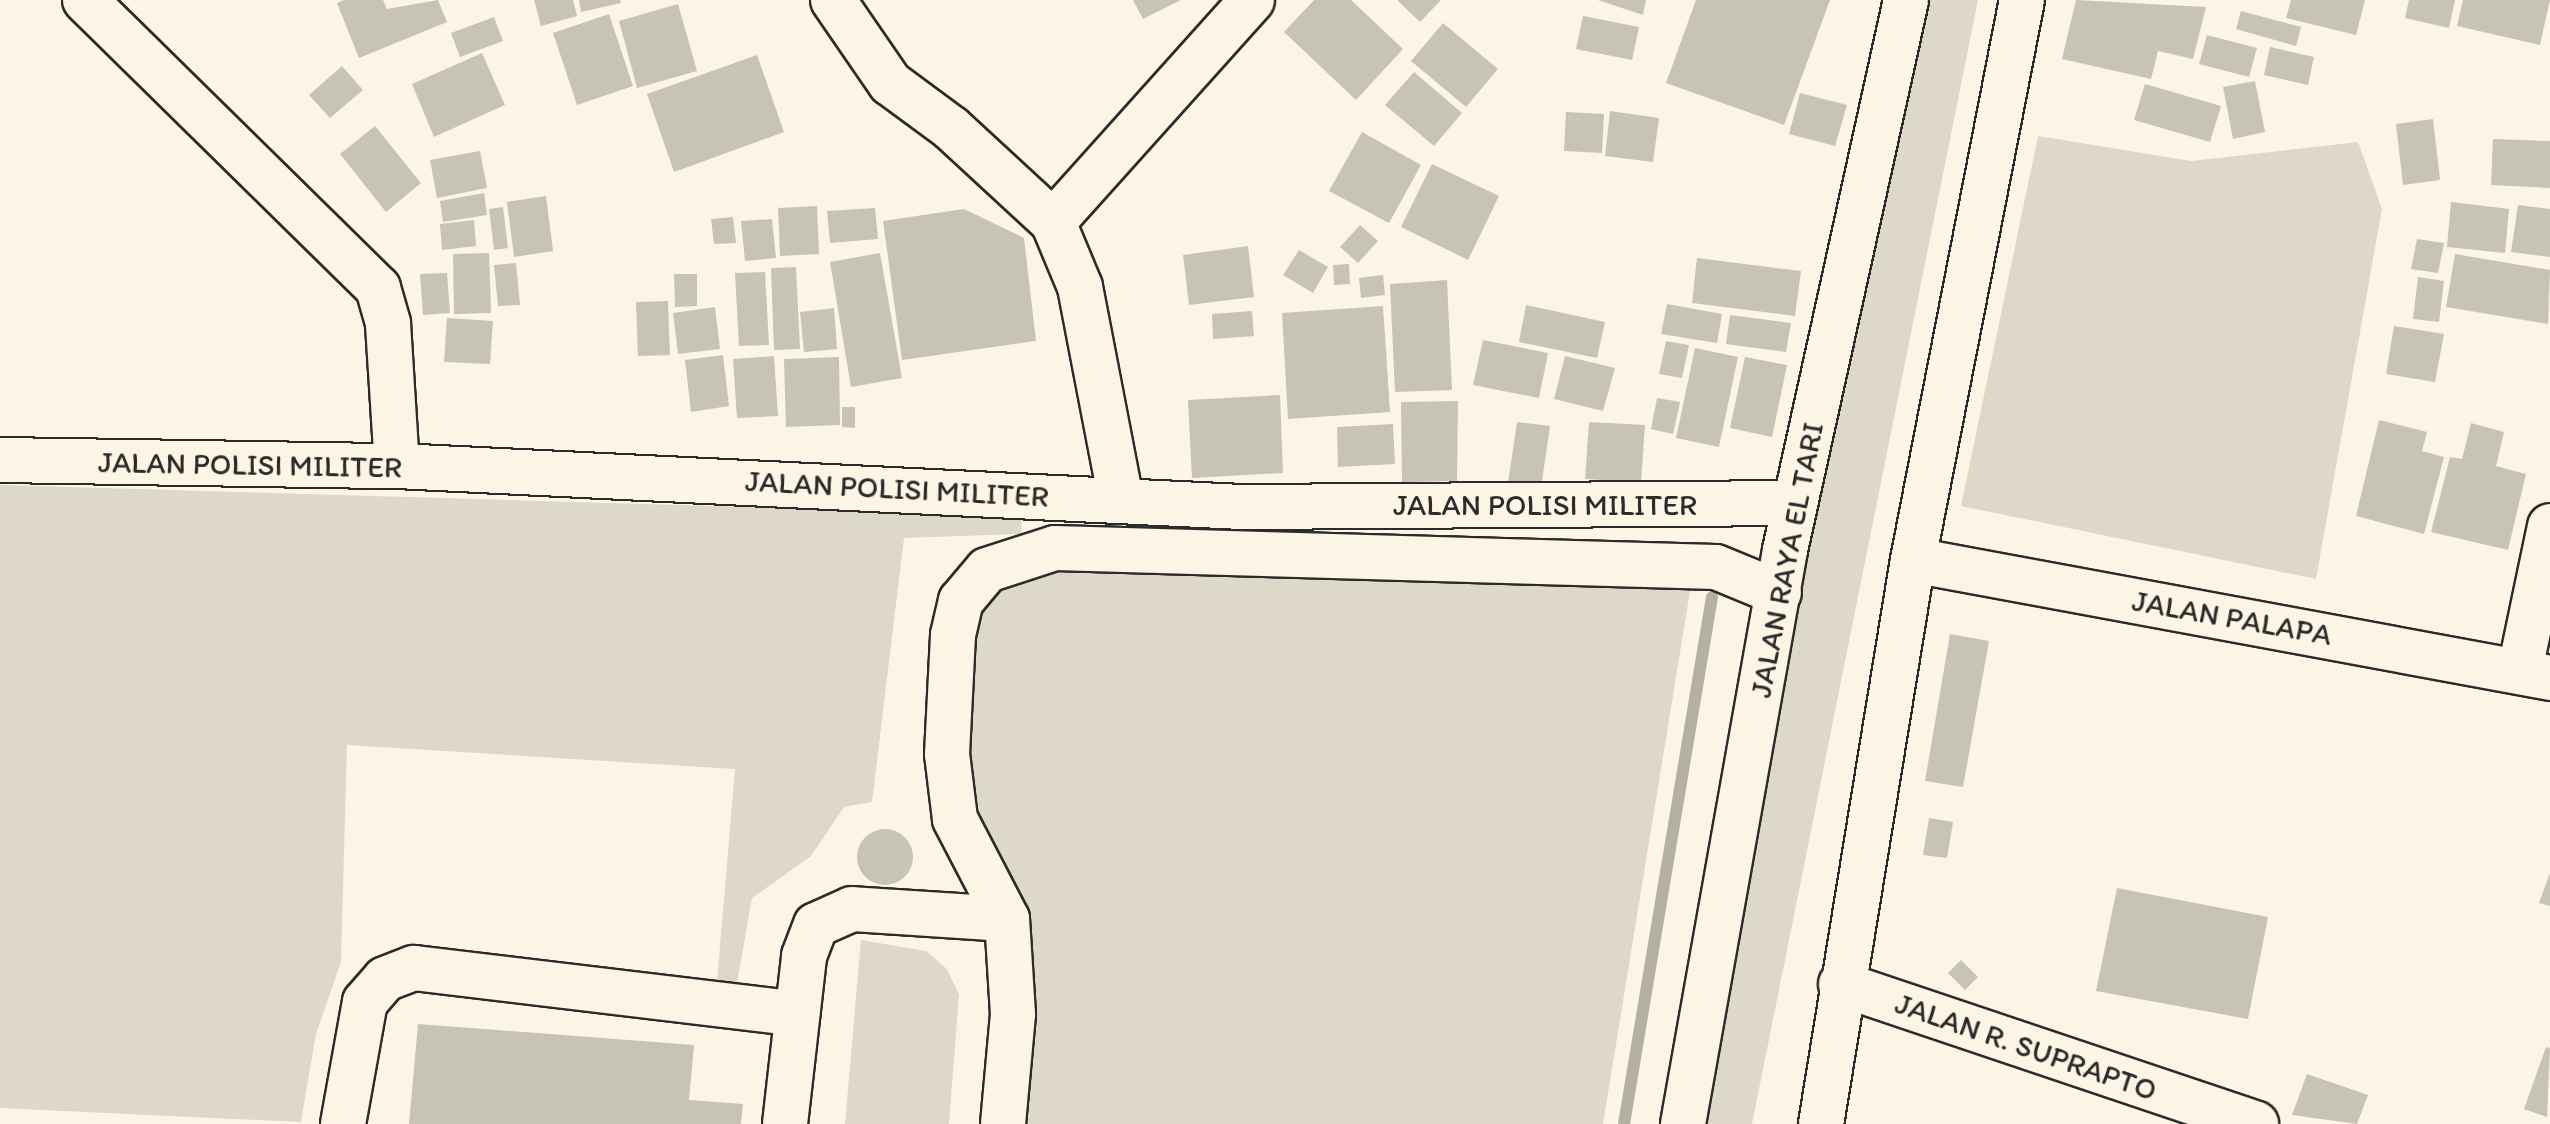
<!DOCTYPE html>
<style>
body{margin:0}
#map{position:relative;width:2550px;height:1124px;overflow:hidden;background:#fcf5e5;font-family:Itim,sans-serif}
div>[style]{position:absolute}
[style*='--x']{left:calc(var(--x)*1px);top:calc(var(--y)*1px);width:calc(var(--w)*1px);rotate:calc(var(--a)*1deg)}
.green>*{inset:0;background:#ded8ca}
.stream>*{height:12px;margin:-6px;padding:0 6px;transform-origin:6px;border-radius:6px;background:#b4b0a5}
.building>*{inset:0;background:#c8c3b7}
.round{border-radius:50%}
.roads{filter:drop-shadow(2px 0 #2b2b2b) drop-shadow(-2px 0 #2b2b2b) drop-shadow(0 2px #2b2b2b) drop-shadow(0 -2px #2b2b2b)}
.minor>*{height:44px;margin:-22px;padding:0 22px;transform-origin:22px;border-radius:22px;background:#fcf5e5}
.major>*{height:44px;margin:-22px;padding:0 22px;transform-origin:22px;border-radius:22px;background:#fcf5e5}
span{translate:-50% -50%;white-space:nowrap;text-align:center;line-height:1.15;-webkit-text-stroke:6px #fcf5e5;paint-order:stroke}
.street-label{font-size:30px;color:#2b2b2b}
</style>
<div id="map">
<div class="green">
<div style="clip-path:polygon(1912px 0,1978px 0,1752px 1124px,1688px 1124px)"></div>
<div style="clip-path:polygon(2038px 136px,2191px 161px,2358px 142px,2382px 209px,2316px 579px,1961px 506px)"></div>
<div style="clip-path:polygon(0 485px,1022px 515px,1021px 534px,904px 538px,872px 802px,844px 807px,811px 856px,752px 898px,737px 983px,717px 981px,735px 769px,347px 745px,341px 962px,316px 1034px,301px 1122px,0 1108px)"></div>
<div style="clip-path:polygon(990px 567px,1692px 579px,1603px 1124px,985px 1124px,1003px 973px,957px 828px,947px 624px)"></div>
<div style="clip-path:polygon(861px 940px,926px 951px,947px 969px,959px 995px,949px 1124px,845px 1124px)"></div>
</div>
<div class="stream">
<div style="--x:1624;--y:1124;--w:534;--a:-80.52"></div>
</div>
<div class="building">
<div style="clip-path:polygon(344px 0,383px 0,387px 9px,438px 0,447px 22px,359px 58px,337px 3px)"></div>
<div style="clip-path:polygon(534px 0,573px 0,577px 16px,541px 26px)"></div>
<div style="clip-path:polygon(579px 0,620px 0,621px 3px,581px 12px)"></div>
<div style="clip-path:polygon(1133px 0,1181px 0,1143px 19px)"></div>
<div style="clip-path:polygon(1314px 0,1351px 0,1403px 49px,1356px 100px,1284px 32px)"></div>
<div style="clip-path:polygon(1397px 0,1441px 0,1420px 22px)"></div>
<div style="clip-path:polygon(1598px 0,1646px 0,1643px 15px)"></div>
<div style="clip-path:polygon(1696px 0,1830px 0,1784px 125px,1666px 83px)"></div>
<div style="clip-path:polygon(2076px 0,2206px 7px,2193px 59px,2158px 51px,2151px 79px,2062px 59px)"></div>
<div style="clip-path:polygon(2291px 0,2365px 0,2356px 35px,2286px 18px)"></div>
<div style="clip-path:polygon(2409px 0,2455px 0,2449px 28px,2405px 18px)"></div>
<div style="clip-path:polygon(2463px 0,2550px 0,2540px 45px,2457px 26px)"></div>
<div style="clip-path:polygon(678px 4px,697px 71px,637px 88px,619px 21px)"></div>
<div style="clip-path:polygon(2241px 11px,2301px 27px,2296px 46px,2236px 29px)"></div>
<div style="clip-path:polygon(609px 14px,633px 86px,577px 105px,553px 33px)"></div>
<div style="clip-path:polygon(1583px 16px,1639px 27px,1632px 60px,1576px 49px)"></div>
<div style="clip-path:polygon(494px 17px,503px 41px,460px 57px,451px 33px)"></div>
<div style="clip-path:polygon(1443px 23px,1498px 69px,1466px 107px,1411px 61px)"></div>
<div style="clip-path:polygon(2207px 35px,2257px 48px,2249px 77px,2199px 64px)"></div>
<div style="clip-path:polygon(2270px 47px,2314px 57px,2308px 85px,2264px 75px)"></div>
<div style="clip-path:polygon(482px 53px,505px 105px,434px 137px,412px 84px)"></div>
<div style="clip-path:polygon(757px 55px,784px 132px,674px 172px,647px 94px)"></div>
<div style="clip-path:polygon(342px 66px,363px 90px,330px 118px,309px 95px)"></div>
<div style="clip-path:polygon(1414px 72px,1462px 113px,1434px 146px,1385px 105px)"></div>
<div style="clip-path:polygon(2255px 81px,2265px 132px,2233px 139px,2223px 87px)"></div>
<div style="clip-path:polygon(2145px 84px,2221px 106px,2210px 142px,2134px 120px)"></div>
<div style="clip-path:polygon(1800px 93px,1847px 105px,1835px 146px,1789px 134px)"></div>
<div style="clip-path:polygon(1610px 111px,1659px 118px,1653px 162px,1605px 156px)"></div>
<div style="clip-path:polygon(1566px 112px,1604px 114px,1602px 153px,1564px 151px)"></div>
<div style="clip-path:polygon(2433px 119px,2440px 180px,2403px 185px,2396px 124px)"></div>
<div style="clip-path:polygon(375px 126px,421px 183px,386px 212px,340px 154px)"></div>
<div style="clip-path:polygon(1362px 132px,1421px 165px,1389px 223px,1329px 191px)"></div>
<div style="clip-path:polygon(2493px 139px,2550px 141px,2550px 188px,2491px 185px)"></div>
<div style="clip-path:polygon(480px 151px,487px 188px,437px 198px,430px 160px)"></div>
<div style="clip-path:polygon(1432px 164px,1499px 196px,1468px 260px,1401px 227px)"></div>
<div style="clip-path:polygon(484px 193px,487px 215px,443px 222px,440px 201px)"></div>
<div style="clip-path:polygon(546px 196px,553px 251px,514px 257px,507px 202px)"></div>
<div style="clip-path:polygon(2451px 202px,2509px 209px,2505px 253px,2447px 247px)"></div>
<div style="clip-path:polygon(2518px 205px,2550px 209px,2550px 257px,2511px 252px)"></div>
<div style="clip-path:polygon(817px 206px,819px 254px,780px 256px,778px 208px)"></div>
<div style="clip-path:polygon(503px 207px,508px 248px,494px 250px,489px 209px)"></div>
<div style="clip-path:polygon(875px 208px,878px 239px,830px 243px,827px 211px)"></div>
<div style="clip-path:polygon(964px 209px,1024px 238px,1036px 341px,902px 360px,883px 221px)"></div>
<div style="clip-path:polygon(733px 217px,736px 243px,714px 244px,711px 219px)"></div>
<div style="clip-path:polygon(772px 219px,776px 258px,745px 261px,741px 221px)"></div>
<div style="clip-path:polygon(474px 220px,476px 246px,442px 250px,440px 224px)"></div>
<div style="clip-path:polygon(1360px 225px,1378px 241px,1358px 263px,1340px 247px)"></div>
<div style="clip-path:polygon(2417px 239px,2444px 243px,2438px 273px,2411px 269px)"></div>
<div style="clip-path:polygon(1248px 246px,1254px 297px,1189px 305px,1183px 255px)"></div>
<div style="clip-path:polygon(1299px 250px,1328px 267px,1313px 293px,1283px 275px)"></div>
<div style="clip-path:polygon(489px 253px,491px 313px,454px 314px,453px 254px)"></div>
<div style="clip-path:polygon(880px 253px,902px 378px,851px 387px,830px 262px)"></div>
<div style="clip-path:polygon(2455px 254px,2550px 270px,2548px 324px,2446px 307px)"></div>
<div style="clip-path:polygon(1697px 258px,1801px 271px,1795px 316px,1692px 303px)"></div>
<div style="clip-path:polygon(516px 263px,520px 305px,498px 306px,494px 265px)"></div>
<div style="clip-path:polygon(1349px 264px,1350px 284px,1334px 285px,1333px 265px)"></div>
<div style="clip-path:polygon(796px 267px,800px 349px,774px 350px,771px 268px)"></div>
<div style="clip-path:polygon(765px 272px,769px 345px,739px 346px,735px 273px)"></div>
<div style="clip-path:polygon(447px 273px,450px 313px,423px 315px,420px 274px)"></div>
<div style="clip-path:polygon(674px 274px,697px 274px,697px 306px,675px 307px)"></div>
<div style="clip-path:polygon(1383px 275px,1385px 295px,1361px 298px,1359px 278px)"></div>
<div style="clip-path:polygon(2418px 277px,2444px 281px,2439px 322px,2413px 319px)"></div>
<div style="clip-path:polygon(1447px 280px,1452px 390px,1395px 392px,1390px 284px)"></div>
<div style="clip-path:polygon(668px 301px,670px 355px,638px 356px,636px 302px)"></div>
<div style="clip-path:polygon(1667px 304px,1722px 314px,1717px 343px,1661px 334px)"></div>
<div style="clip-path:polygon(1526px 305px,1605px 322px,1597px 358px,1519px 342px)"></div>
<div style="clip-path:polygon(1383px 306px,1390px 412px,1288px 419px,1282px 313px)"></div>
<div style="clip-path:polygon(715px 307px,720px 349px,678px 354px,673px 313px)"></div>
<div style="clip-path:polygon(834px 308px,837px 349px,804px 352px,800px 312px)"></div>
<div style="clip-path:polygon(1252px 311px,1254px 336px,1213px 339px,1212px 314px)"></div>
<div style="clip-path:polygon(1730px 315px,1791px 323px,1786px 352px,1726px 344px)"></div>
<div style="clip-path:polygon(447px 318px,493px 321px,490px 364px,444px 362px)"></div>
<div style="clip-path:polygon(2394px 326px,2444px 334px,2435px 382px,2386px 374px)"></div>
<div style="clip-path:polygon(1483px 340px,1548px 353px,1539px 398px,1473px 385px)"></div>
<div style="clip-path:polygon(1666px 341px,1689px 345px,1682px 378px,1659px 374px)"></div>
<div style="clip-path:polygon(1695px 348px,1738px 357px,1719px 447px,1676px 438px)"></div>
<div style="clip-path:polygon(723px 355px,729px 406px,691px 412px,685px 360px)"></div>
<div style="clip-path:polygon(774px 356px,778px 416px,737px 418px,733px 359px)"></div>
<div style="clip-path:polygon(1565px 356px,1615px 368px,1603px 411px,1554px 399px)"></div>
<div style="clip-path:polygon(839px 357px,840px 425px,786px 427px,784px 359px)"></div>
<div style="clip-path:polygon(1745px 357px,1787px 365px,1772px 437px,1730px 428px)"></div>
<div style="clip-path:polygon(1280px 395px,1283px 473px,1192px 478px,1188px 400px)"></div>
<div style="clip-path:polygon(1657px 398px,1680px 402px,1673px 434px,1651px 429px)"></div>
<div style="clip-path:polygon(1458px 401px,1457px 481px,1402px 482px,1401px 402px)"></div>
<div style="clip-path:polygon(842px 407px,855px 407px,855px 428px,842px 427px)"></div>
<div style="clip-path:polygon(2379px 420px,2427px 432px,2422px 451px,2444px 457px,2424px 534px,2356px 516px)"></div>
<div style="clip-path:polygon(1517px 422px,1550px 426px,1541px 488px,1508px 483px)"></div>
<div style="clip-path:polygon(1589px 422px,1645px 425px,1641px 482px,1585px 479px)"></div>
<div style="clip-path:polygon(2471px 423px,2504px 432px,2496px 466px,2526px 474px,2508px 550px,2431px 532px,2450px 457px,2462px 459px)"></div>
<div style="clip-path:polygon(1393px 424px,1395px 464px,1338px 467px,1337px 427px)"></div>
<div style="clip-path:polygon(1950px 634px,1989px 641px,1963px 787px,1925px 781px)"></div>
<div style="clip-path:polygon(1929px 818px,1953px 822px,1947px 858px,1923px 855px)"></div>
<div class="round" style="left:857px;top:829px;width:56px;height:56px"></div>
<div style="clip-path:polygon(2550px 873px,2550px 906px,2539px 903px)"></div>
<div style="clip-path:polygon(2117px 888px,2268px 917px,2248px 1019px,2096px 991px)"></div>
<div style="clip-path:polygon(1961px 960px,1978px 977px,1965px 990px,1948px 973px)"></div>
<div style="clip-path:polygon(418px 1024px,694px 1045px,689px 1100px,743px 1104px,741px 1124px,409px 1124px)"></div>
<div style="clip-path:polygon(2546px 1047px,2550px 1048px,2547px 1117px,2524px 1109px)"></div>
<div style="clip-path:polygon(2307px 1074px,2368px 1095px,2357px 1124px,2292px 1115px)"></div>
</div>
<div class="roads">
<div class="minor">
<div style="--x:85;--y:0;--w:411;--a:44.5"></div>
<div style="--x:378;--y:288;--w:37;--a:74"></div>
<div style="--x:388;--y:324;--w:142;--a:86.4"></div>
<div style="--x:833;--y:0;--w:101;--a:55.5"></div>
<div style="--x:890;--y:83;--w:76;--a:36.4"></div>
<div style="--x:951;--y:128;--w:139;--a:42.7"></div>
<div style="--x:1053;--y:222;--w:70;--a:67.4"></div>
<div style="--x:1080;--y:287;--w:216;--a:79.1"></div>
<div style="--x:1053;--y:222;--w:298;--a:-48.1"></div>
<div style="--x:0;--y:460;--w:397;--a:0.9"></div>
<div style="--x:397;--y:466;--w:846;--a:2.78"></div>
<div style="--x:1242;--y:507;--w:553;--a:-0.41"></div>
<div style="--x:2520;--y:670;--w:147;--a:-78.2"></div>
<div style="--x:1841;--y:984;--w:438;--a:18.6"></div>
<div style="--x:343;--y:1124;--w:124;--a:-79.8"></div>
<div style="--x:365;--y:1002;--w:30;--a:-49"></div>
<div style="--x:385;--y:979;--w:31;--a:-21"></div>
<div style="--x:414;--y:968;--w:386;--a:6.8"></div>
<div style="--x:785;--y:1124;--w:169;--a:-83.5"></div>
<div style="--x:804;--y:956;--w:33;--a:-69"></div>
<div style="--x:816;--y:925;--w:39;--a:-24"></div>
<div style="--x:852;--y:909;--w:155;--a:3.7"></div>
<div style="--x:1003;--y:1124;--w:110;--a:-84.8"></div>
<div style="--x:1013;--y:1014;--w:95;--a:-93.6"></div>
<div style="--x:1007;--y:919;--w:113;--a:-117.5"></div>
<div style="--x:955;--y:819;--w:65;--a:-97"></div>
<div style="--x:947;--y:754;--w:119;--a:-87.1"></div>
<div style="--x:953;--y:635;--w:35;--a:-77"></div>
<div style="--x:961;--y:601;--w:40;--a:-50"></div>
<div style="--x:987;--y:570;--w:71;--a:-17.9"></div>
<div style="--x:1055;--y:548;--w:661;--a:1.65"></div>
<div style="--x:1716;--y:567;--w:68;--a:22.4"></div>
</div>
<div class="major">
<div style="--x:1913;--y:560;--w:648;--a:10.49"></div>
<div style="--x:1683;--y:1124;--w:583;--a:-79.92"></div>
<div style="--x:1785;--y:550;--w:563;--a:-77.59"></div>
<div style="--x:1821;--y:1124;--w:571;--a:-80.74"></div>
<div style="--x:1913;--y:560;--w:571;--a:-78.99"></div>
</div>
</div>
<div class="street-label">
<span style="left:250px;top:465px;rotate:1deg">JALAN POLISI MILITER</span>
<span style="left:897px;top:489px;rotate:3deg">JALAN POLISI MILITER</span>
<span style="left:1545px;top:505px">JALAN POLISI MILITER</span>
<span style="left:1787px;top:560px;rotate:-79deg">JALAN RAYA EL TARI</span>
<span style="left:2232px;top:618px;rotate:10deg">JALAN PALAPA</span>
<span style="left:2026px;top:1047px;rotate:19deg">JALAN R. SUPRAPTO</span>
</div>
</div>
